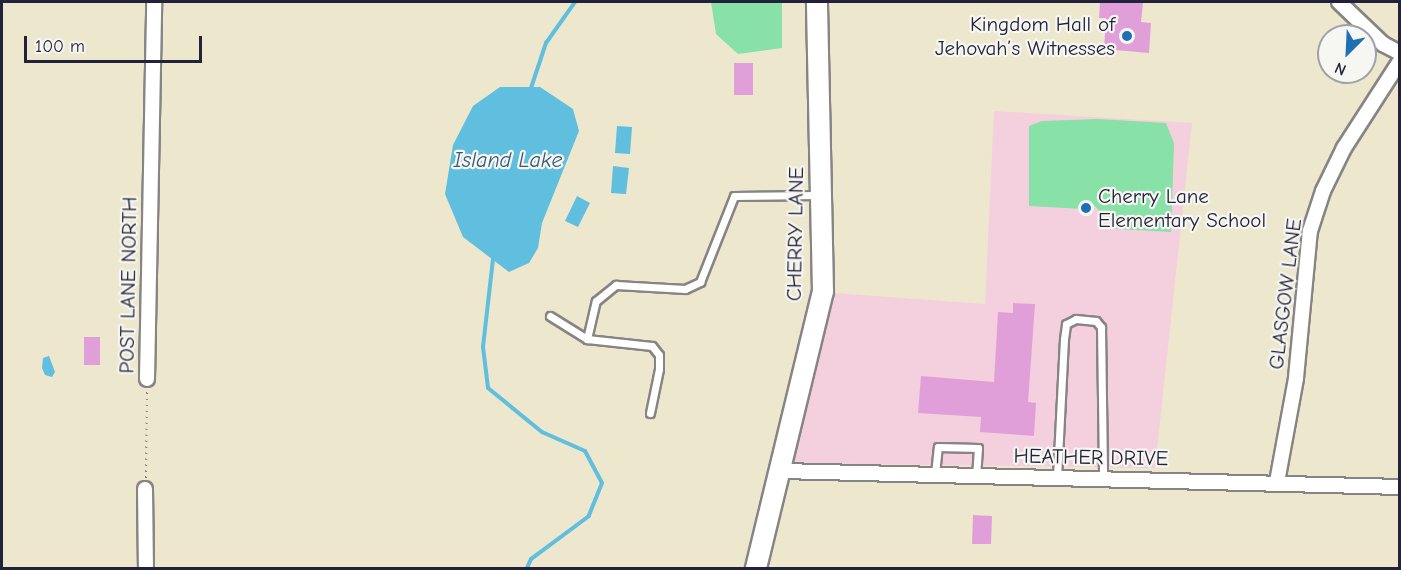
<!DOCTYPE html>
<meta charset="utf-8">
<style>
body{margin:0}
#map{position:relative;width:1401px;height:570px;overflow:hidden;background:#ede7ce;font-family:"Comic Neue",sans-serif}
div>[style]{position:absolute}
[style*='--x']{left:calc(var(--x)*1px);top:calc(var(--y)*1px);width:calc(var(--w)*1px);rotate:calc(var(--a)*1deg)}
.built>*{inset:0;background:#f4cfde}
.green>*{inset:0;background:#88e1a6}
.water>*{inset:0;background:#60bedf}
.stream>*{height:4px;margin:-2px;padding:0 2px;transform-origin:2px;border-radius:2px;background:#60bedf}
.building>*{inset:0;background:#e19fda}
.path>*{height:2px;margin-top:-1px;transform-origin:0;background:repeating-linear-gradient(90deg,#888484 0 1.5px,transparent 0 6px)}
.roads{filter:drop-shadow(2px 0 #888484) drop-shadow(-2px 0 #888484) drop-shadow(0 2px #888484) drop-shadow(0 -2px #888484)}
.lane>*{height:7px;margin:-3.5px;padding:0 3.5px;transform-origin:3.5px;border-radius:3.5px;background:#fff}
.street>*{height:14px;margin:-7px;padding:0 7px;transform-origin:7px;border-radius:7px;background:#fff}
.secondary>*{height:20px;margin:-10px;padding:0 10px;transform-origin:10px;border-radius:10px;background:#fff}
.dots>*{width:16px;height:16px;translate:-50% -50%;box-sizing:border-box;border:3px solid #f6f6f2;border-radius:50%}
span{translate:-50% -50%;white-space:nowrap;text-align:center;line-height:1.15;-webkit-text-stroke:4.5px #f6f6f2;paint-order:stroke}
.poi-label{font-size:21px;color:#22223b}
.right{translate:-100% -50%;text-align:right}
.left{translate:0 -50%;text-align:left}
.street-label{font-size:21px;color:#22223b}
.water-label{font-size:22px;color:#385974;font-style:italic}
.frame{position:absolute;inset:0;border:3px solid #22223b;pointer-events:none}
.north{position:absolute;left:1317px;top:24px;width:60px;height:60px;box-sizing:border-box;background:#f6f6f2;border:2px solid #a1a1a9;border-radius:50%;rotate:204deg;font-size:16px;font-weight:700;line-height:24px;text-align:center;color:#22223b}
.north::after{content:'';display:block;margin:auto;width:21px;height:27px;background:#1f6fb2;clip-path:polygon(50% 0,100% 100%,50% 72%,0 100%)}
.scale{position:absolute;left:24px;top:36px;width:178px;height:27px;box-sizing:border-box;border:3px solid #22223b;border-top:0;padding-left:8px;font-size:18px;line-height:21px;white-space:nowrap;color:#22223b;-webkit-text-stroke:4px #f6f6f2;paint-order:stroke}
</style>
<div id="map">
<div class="built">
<div style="clip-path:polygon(994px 111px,1192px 123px,1155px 468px,792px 463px,833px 293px,985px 304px)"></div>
</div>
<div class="green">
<div style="clip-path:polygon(711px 2px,782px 2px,782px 48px,738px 54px,716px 34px)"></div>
<div style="clip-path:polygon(1098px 119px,1166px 123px,1174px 143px,1171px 232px,1116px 229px,1093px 204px,1083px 209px,1029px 206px,1029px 126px,1042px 121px)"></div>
</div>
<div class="water">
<div style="clip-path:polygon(500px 87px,540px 87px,573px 109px,579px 131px,542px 223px,538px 248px,529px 263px,509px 272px,463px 237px,445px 194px,453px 145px,473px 106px)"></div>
<div style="clip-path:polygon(617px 126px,632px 127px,630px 154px,615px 153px)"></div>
<div style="clip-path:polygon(613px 166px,629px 168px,626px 194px,611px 193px)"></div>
<div style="clip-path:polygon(577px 196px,590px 203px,578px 227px,565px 221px)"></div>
<div style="clip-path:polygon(49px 356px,55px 372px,52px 377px,45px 375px,42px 368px,43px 358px)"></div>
</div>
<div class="stream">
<div style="--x:530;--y:91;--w:51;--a:-71.6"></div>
<div style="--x:546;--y:43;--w:50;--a:-54.7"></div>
<div style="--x:493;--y:259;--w:89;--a:96.5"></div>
<div style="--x:483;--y:347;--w:41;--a:83"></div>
<div style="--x:488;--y:388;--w:70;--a:39.2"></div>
<div style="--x:542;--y:432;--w:47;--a:23.8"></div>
<div style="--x:585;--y:451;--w:36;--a:62"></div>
<div style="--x:602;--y:483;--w:35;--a:112"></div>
<div style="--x:589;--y:516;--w:72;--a:143.4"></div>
<div style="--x:531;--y:559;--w:10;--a:114"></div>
</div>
<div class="building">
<div style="clip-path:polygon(1100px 2px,1143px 2px,1141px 22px,1151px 23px,1149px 53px,1104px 49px,1106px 18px,1099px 18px)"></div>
<div style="clip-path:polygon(734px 63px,753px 63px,753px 95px,734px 95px)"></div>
<div style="clip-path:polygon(1013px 303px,1035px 304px,1028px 402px,1036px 403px,1034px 436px,980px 432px,981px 417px,918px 413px,921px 376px,994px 382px,998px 312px,1013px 313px)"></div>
<div style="clip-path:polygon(84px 337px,100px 337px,100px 365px,84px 365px)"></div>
<div style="clip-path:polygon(973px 515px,992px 516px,991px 544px,972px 544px)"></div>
</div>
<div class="path">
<div style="--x:146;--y:478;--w:88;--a:-89.3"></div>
</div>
<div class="roads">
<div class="lane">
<div style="--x:550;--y:316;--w:44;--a:31.9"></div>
<div style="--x:587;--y:339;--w:65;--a:6.1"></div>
<div style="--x:652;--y:346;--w:11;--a:52"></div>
<div style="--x:659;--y:355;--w:14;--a:90"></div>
<div style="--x:659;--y:369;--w:45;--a:101.6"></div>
<div style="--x:587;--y:339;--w:39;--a:-77"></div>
<div style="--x:596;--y:301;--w:26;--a:-39"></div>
<div style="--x:616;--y:285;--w:69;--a:3.3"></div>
<div style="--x:685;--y:289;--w:17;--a:-25"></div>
<div style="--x:700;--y:282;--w:92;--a:-68.4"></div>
<div style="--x:734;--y:196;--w:84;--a:-0.7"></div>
<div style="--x:935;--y:474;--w:27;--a:-84"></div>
<div style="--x:938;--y:447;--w:40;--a:1.4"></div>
<div style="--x:978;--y:448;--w:27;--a:94"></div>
<div style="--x:1057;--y:477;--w:138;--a:-87.1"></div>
<div style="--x:1064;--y:339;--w:15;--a:-82"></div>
<div style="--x:1066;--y:324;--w:11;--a:-27"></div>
<div style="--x:1076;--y:319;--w:20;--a:6"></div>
<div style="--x:1096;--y:321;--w:8;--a:50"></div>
<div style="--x:1101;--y:327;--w:151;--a:89.2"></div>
</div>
<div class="street">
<div style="--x:1339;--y:2;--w:61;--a:43.7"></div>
<div style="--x:1383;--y:44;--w:19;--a:28"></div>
<div style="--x:147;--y:379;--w:377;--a:-88.9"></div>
<div style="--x:782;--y:471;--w:618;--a:1.48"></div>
<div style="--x:1277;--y:482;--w:106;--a:-79.6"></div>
<div style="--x:1296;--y:378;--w:148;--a:-84.6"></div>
<div style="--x:1310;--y:231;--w:42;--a:-72"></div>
<div style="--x:1323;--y:191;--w:48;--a:-64"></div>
<div style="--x:1344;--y:148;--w:103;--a:-57.2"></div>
<div style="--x:145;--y:489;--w:79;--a:89.3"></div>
</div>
<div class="secondary">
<div style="--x:756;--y:568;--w:284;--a:-76.4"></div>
<div style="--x:823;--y:292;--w:290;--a:-91.2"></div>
</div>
</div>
<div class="dots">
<div style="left:1127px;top:36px;background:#1f6fb2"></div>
<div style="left:1086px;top:208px;background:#1f6fb2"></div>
</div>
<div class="poi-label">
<span class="right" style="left:1115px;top:36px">Kingdom Hall of<br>Jehovah’s Witnesses</span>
<span class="left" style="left:1098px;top:208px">Cherry Lane<br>Elementary School</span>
</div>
<div class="street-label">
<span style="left:795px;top:234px;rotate:-89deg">CHERRY LANE</span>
<span style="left:128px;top:285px;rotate:-89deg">POST LANE NORTH</span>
<span style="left:1285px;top:294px;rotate:-83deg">GLASGOW LANE</span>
<span style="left:1091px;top:457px;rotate:1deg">HEATHER DRIVE</span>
</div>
<div class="water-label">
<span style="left:508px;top:161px">Island Lake</span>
</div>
<div class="frame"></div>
<div class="north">N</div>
<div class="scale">100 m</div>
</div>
